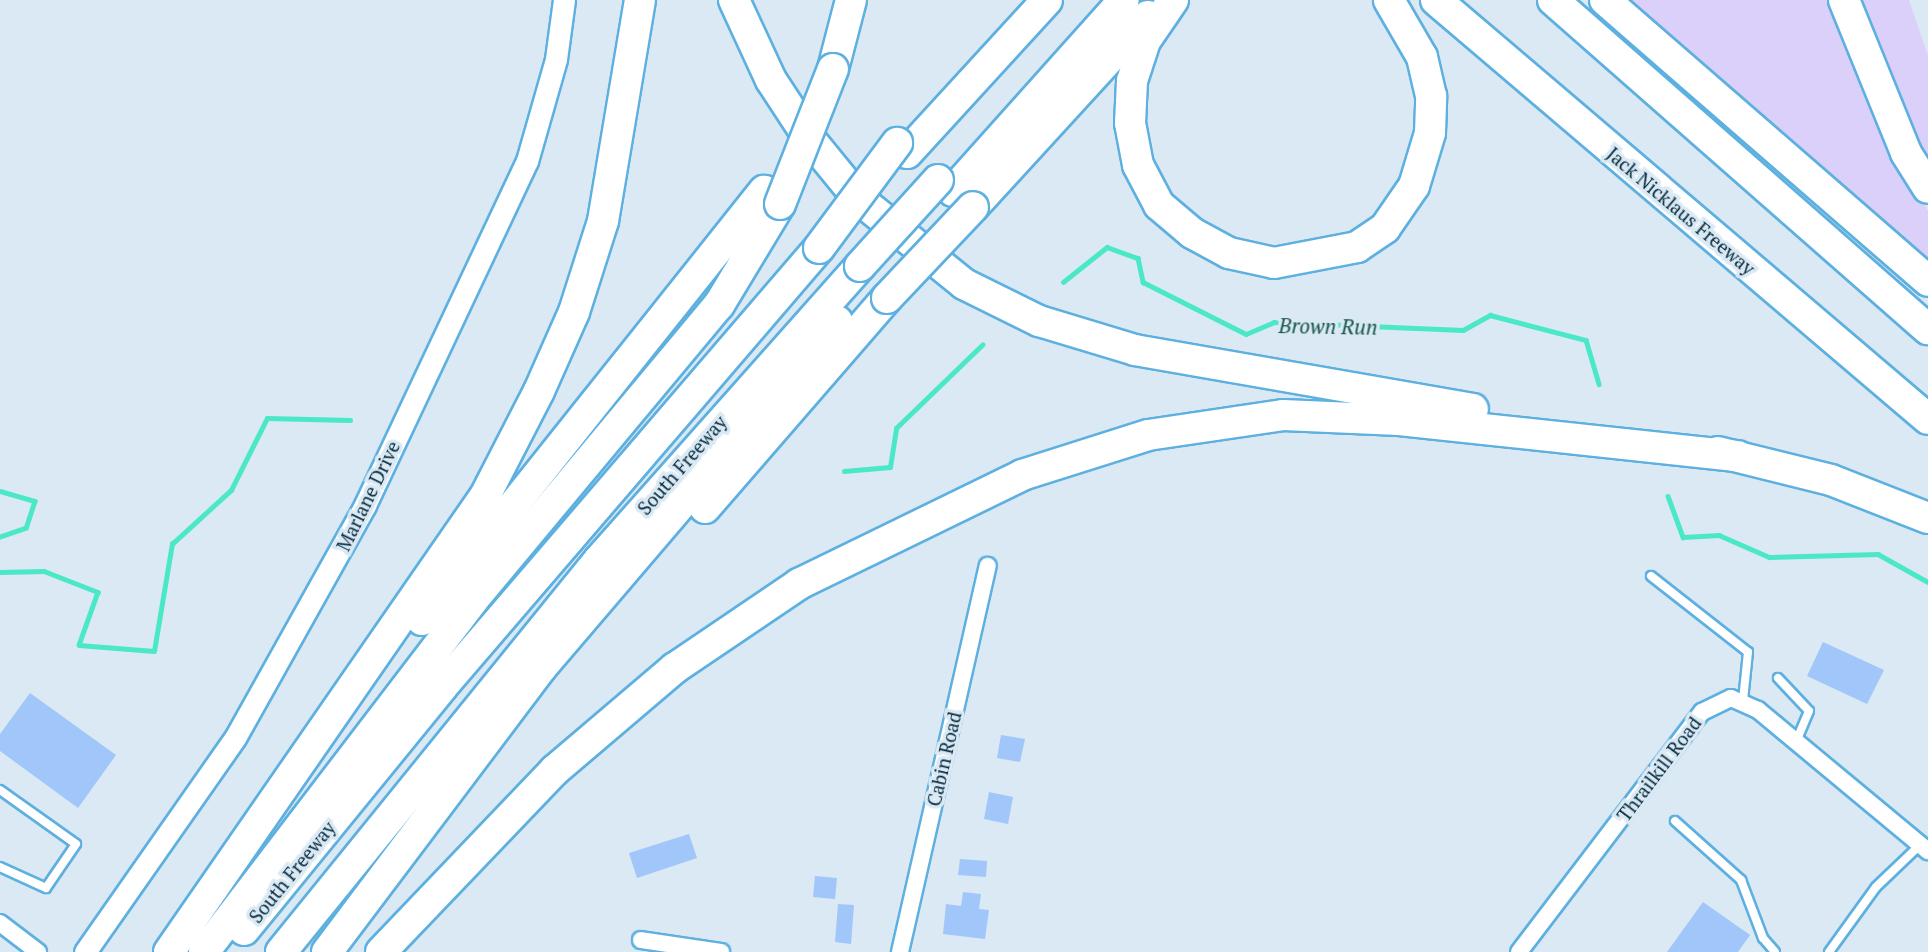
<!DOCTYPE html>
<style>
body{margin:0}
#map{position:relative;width:1928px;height:952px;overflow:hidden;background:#dae9f3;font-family:"PT Serif",serif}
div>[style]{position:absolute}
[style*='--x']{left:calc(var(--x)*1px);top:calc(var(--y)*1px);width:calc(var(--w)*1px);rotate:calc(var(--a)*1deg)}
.green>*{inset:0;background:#dad0f9}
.stream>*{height:4.5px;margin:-2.25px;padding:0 2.25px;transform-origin:2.25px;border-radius:2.25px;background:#4be8c8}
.building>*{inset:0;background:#a1c6f9}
.roads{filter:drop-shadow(2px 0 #5db0e0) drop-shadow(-2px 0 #5db0e0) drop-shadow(0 2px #5db0e0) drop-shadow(0 -2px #5db0e0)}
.service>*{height:8px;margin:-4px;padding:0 4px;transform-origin:4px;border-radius:4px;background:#fff}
.minor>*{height:16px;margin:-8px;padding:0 8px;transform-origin:8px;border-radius:8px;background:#fff}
.tertiary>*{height:21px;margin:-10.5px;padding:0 10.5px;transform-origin:10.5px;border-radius:10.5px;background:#fff}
.motorway>*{height:30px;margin:-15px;padding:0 15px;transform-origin:15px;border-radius:15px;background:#fff}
.bridges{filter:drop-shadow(2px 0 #5db0e0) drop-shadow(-2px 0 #5db0e0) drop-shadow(0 2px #5db0e0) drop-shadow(0 -2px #5db0e0)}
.motorway-bridge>*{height:30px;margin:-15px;padding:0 15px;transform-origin:15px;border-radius:15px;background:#fff}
span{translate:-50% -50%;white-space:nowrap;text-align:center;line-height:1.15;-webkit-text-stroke:7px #dae9f3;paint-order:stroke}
.street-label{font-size:19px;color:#062b3e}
.water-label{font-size:21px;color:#145448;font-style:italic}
</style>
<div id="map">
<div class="green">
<div style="clip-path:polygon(1625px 0,1828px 0,1867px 95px,1928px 211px,1928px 262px)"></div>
<div style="clip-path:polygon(1859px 0,1909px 0,1928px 56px,1928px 161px)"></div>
</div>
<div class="stream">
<div style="--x:1063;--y:282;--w:56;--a:-38.5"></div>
<div style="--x:1107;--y:247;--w:33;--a:20"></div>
<div style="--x:1138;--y:258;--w:25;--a:78"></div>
<div style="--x:1143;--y:282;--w:115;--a:26.8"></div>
<div style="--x:1246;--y:334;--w:30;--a:-23"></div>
<div style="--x:1274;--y:322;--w:189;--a:2.4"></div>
<div style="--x:1463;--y:330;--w:31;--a:-29"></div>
<div style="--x:1490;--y:315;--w:99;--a:14.6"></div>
<div style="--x:1586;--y:340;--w:46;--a:73.5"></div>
<div style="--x:844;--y:471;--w:46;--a:-5"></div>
<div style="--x:890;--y:467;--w:39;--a:-81"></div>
<div style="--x:896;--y:428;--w:120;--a:-44"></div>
<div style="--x:0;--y:491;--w:36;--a:16"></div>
<div style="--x:35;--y:501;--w:28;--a:108"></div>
<div style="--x:26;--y:528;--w:28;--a:161"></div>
<div style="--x:1668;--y:496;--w:44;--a:69.9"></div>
<div style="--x:1683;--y:537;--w:36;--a:-3"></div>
<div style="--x:1719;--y:535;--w:55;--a:23.7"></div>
<div style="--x:1769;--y:557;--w:109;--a:-1.6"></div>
<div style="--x:1878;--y:554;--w:57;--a:29.2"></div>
<div style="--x:0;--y:572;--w:44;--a:-1.3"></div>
<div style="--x:44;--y:571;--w:58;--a:21.3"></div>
<div style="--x:98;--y:592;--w:56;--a:109.7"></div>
<div style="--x:79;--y:645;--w:75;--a:4.6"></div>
<div style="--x:154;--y:651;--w:109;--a:-80.5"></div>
<div style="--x:172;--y:544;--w:80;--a:-42.5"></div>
<div style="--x:231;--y:490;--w:80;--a:-63.4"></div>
<div style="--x:267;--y:418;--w:83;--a:1.4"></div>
</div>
<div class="building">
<div style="clip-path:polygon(1823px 642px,1884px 670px,1867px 704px,1807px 676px)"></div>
<div style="clip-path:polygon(30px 693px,116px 755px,78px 808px,0 751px,0 734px)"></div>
<div style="clip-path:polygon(1001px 735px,1025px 739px,1020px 762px,997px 758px)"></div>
<div style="clip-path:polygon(989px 792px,1013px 797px,1008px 824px,984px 819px)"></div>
<div style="clip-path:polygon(689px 834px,697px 858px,637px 878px,629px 853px)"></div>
<div style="clip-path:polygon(960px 859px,987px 861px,986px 877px,958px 875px)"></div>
<div style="clip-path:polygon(815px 876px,837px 878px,835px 899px,813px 897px)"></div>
<div style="clip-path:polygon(963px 892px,981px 894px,979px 909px,989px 910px,985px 939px,943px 934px,946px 904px,961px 906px)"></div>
<div style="clip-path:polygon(1703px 902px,1750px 935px,1738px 952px,1667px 952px)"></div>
<div style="clip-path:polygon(838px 904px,854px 905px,851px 944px,835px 942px)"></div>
</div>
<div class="roads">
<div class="service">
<div style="--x:1651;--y:576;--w:123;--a:38.1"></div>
<div style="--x:1748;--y:652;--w:48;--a:95.9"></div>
<div style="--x:1778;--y:678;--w:45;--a:46.8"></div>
<div style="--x:1809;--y:711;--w:33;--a:113"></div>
<div style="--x:0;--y:790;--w:93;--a:35.4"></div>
<div style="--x:76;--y:844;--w:53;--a:124.3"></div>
<div style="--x:46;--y:888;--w:51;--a:-155.5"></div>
<div style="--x:1675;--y:821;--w:89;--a:41.8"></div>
<div style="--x:1741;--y:880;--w:62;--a:69.2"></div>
<div style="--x:1763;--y:938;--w:18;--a:49"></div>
<div style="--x:1829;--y:952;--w:80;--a:-54.1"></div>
<div style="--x:1876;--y:887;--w:61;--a:-43.7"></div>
</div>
<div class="minor">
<div style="--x:0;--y:923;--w:48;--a:37.3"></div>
<div style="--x:641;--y:940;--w:81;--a:8.5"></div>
<div style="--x:900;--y:952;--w:396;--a:-77.2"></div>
<div style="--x:1519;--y:952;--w:302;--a:-52.7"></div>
<div style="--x:1702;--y:712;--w:32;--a:-26"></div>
<div style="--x:1731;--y:698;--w:30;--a:24"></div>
<div style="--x:1758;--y:710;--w:221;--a:39.7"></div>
</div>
<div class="tertiary">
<div style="--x:85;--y:952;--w:261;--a:-55"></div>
<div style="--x:235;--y:738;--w:267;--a:-60.8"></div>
<div style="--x:365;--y:505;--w:380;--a:-64.8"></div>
<div style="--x:527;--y:161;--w:106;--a:-74.1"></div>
<div style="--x:556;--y:59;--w:60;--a:-82.3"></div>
</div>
<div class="motorway">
<div style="--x:734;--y:0;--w:88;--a:65.2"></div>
<div style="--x:771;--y:80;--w:69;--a:56.8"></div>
<div style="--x:809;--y:138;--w:79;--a:50.7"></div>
<div style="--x:859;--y:199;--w:135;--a:39"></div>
<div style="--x:964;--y:284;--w:84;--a:26.3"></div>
<div style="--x:1039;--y:321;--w:100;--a:16.8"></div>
<div style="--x:1135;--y:350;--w:343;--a:9.9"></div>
<div style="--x:1173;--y:0;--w:50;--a:124.3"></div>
<div style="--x:1145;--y:41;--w:42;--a:108"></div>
<div style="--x:1132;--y:81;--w:42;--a:92.7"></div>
<div style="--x:1130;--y:123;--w:43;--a:79.2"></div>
<div style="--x:1138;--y:165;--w:45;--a:62.3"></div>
<div style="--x:1159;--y:205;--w:43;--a:40.3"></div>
<div style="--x:1192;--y:233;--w:42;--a:28.4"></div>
<div style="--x:1229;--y:253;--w:46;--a:12.5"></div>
<div style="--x:1274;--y:263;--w:85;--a:-10.9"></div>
<div style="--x:1357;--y:247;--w:34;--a:-34"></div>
<div style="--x:1385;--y:228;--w:51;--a:-55.4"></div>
<div style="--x:1414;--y:186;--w:55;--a:-73.2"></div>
<div style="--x:1430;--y:133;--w:37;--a:-88"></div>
<div style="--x:1431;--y:96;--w:40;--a:-103"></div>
<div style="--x:1422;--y:57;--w:66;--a:-120.1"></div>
<div style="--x:1436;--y:0;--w:646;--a:40.42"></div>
<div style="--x:1553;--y:0;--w:499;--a:41.3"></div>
<div style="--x:1605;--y:0;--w:428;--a:41"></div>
<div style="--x:1844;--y:0;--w:165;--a:67.9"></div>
<div style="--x:1906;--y:153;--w:41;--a:57.8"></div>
<div style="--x:833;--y:69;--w:71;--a:-75.4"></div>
<div style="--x:907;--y:153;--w:207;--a:-47.5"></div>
<div style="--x:953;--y:191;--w:256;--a:-48.2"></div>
<div style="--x:973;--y:207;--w:259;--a:-47.5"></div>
<div style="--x:1718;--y:452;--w:116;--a:13.9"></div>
<div style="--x:1831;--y:480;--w:104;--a:21.4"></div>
<div style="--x:705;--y:508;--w:278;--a:-49.1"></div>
<div style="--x:422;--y:620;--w:549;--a:-51.44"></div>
<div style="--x:244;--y:930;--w:313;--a:-50.8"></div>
<div style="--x:442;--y:687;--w:579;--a:-49.35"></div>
<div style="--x:169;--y:952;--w:555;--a:-55.28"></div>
<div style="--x:485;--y:496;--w:118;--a:-62.8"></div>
<div style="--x:539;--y:391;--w:86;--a:-66.1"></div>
<div style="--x:574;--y:312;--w:96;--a:-72.3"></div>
<div style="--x:603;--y:221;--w:224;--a:-80.5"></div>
<div style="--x:204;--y:952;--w:442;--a:-52.6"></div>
<div style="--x:472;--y:601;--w:386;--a:-50.2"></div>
<div style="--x:719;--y:305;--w:118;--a:-58.9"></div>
<div style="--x:281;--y:952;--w:505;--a:-50.95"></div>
<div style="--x:599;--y:560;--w:393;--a:-48.4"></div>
<div style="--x:327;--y:952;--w:356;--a:-53"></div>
<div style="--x:541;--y:668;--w:456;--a:-49.5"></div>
<div style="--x:381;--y:952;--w:252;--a:-46.3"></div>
<div style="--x:555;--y:770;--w:157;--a:-40.4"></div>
<div style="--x:675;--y:668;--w:150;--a:-34.1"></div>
<div style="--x:799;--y:584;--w:248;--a:-26"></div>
<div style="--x:1022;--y:475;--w:132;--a:-17.6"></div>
<div style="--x:1148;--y:435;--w:136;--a:-8.4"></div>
<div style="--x:1283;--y:415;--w:116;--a:2.5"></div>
<div style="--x:1399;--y:420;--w:341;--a:6.1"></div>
</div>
</div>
<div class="bridges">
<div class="motorway-bridge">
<div style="--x:780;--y:204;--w:145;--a:-68.6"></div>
<div style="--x:819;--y:248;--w:131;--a:-53.4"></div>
<div style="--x:860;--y:266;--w:116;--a:-47.8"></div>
<div style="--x:887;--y:298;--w:125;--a:-46.6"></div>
</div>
</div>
<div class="street-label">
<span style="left:1681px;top:211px;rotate:40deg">Jack Nicklaus Freeway</span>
<span style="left:682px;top:465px;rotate:-49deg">South Freeway</span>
<span style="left:368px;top:496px;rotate:-64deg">Marlane Drive</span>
<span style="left:944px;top:759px;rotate:-77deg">Cabin Road</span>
<span style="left:1659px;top:769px;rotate:-53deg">Thrailkill Road</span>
<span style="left:292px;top:872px;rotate:-51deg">South Freeway</span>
</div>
<div class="water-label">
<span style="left:1328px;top:326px;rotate:1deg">Brown Run</span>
</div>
</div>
